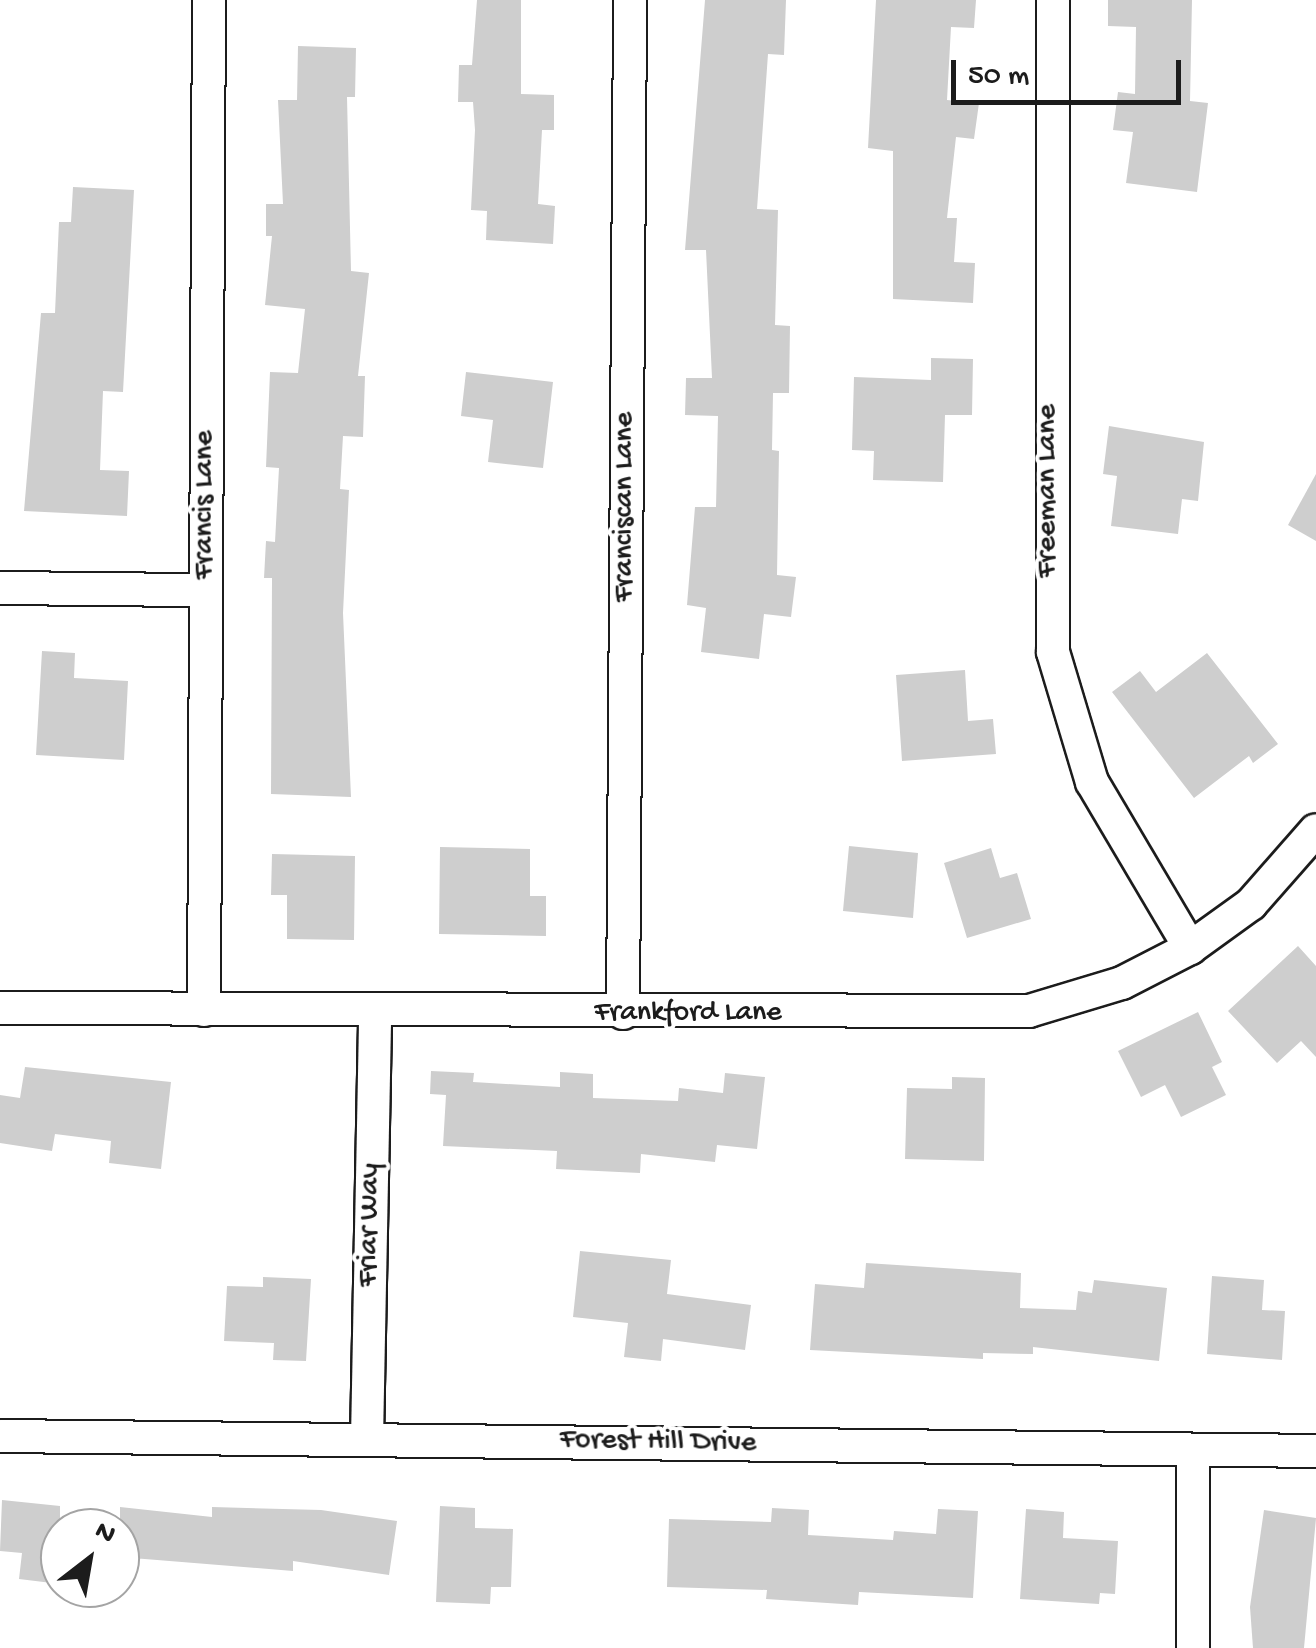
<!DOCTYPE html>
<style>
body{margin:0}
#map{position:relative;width:1316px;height:1648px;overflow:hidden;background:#fff;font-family:"Gochi Hand",sans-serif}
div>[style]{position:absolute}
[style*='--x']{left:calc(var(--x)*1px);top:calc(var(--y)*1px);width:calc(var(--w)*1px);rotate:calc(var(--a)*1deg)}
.building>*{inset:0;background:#cecece}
.roads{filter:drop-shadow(2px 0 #1c1c1c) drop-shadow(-2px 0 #1c1c1c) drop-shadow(0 2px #1c1c1c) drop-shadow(0 -2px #1c1c1c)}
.street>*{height:32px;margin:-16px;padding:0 16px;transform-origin:16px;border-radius:16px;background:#fff}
span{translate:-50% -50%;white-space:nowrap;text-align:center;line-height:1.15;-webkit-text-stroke:8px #fff;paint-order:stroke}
.street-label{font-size:30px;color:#1c1c1c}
.north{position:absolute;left:40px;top:1508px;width:100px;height:100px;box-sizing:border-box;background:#fff;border:2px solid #a4a4a4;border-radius:50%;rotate:31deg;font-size:28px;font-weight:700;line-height:40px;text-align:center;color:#1c1c1c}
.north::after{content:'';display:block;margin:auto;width:35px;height:45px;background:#1c1c1c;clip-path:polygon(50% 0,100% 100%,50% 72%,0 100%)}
.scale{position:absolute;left:951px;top:60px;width:230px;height:45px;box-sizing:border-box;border:5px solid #1c1c1c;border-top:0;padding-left:12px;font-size:30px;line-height:35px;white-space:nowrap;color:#1c1c1c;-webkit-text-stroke:8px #fff;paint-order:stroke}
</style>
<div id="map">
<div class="building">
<div style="clip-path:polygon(477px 0,521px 0,521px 94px,554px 95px,554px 130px,542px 130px,538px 204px,555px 206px,553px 244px,486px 240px,487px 211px,471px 210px,475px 130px,473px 102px,458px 102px,459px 65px,472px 65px)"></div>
<div style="clip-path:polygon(705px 0,786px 0,784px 55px,768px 54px,757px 209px,778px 210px,775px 325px,790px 326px,789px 393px,773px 393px,772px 450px,779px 451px,777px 575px,796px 577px,791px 617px,764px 614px,759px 659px,701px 652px,706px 608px,687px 605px,695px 507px,716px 507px,718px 416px,685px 415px,686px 378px,712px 378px,706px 250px,685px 250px)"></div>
<div style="clip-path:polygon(876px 0,976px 0,974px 28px,951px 27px,947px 100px,979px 103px,974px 139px,956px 137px,947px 218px,957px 218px,954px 262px,975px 263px,973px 303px,893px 299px,893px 151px,868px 148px)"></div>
<div style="clip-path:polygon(1108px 0,1192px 0,1190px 101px,1208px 103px,1197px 192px,1126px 183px,1133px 132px,1113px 130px,1118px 92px,1135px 94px,1136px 27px,1108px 26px)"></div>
<div style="clip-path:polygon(298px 46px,356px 48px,355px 97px,347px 97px,351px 271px,369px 273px,358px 376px,365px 376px,363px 437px,343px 436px,340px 489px,349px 490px,343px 613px,351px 797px,271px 794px,272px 578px,264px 578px,266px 541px,275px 542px,279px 468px,266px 467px,270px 372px,298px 373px,305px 309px,265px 305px,272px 236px,266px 236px,266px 204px,283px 204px,278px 100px,297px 100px)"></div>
<div style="clip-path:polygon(73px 187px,134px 190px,123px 392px,103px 391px,100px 470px,129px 471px,127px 516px,24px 511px,41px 313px,55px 313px,59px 222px,71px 222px)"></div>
<div style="clip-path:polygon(931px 358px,973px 359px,972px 415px,945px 415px,943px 482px,873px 480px,874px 451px,852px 450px,854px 377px,931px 380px)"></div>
<div style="clip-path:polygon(466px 372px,553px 382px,543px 468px,488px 462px,493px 420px,461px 416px)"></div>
<div style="clip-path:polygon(1109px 426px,1204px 442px,1198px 501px,1182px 499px,1178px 534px,1111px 526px,1117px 476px,1103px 474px)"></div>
<div style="clip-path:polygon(1316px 474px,1316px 541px,1288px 525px)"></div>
<div style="clip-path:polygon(42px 651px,75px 653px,74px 678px,128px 681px,124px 760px,36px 755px)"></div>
<div style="clip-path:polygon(1207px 653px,1278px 744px,1253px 763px,1249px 756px,1194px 798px,1112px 692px,1140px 671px,1156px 692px)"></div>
<div style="clip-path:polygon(965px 670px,968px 721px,993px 719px,996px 754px,902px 761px,896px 675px)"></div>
<div style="clip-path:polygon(849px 846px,918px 853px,913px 918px,843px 911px)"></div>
<div style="clip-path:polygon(440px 847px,530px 849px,530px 896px,546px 896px,546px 936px,439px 934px)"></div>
<div style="clip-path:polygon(991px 848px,1000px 878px,1017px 873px,1031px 919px,967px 938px,944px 863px)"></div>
<div style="clip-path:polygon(272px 854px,355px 856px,354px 940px,287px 939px,287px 895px,271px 895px)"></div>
<div style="clip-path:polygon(1298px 946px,1316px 966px,1316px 1057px,1301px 1041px,1277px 1063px,1228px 1011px)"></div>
<div style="clip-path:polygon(1198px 1012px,1222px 1062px,1212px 1067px,1226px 1095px,1181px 1117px,1165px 1085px,1141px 1097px,1118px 1051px)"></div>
<div style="clip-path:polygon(25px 1067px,171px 1082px,161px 1169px,109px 1163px,111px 1141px,55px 1134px,52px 1151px,0 1143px,0 1095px,20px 1098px)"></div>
<div style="clip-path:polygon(431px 1071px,474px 1073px,473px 1082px,560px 1087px,560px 1072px,593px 1074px,593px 1098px,678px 1101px,679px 1088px,723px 1093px,725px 1073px,765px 1077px,757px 1149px,717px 1145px,715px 1162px,641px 1154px,640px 1173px,556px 1169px,557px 1151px,443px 1146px,446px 1095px,430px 1094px)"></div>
<div style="clip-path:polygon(952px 1077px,985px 1078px,984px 1161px,905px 1159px,907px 1088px,952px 1089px)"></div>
<div style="clip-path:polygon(580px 1251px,671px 1260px,667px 1294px,751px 1305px,745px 1350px,663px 1339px,661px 1361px,624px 1357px,628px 1323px,573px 1317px)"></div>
<div style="clip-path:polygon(866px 1263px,1021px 1273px,1020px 1308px,1076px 1310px,1078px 1291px,1092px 1293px,1094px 1280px,1167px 1288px,1159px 1361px,1033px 1347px,1033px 1354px,983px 1353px,983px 1359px,810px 1350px,815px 1284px,864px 1288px)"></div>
<div style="clip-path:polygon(1212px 1276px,1264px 1280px,1262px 1310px,1285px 1311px,1282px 1360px,1207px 1354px)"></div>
<div style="clip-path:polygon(263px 1277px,311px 1279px,306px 1361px,273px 1360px,274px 1343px,224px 1341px,227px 1286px,263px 1287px)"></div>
<div style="clip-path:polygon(2px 1500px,60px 1506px,60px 1584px,19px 1579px,22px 1553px,0 1551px)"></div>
<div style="clip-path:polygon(440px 1506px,475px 1508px,475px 1528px,513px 1529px,511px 1587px,491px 1587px,490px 1604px,436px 1602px)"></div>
<div style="clip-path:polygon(120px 1507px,212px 1517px,212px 1507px,321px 1510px,397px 1521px,389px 1575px,293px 1561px,293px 1571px,120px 1557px)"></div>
<div style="clip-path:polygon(772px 1508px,809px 1510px,808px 1535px,893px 1540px,894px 1531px,936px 1534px,938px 1509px,978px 1511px,973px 1598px,859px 1592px,858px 1605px,766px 1599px,767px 1590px,667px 1587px,669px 1519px,771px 1522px)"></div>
<div style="clip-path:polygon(1026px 1509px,1064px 1512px,1063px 1538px,1118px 1541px,1115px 1594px,1100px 1593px,1099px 1604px,1020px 1599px)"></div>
<div style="clip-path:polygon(1264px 1510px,1316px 1518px,1304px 1648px,1253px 1648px,1250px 1607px)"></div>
</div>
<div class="roads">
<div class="street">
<div style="--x:1053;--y:0;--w:652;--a:90"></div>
<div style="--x:1053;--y:652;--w:136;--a:73.3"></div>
<div style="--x:1092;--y:782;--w:193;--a:59.4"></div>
<div style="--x:0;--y:588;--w:205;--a:0.6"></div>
<div style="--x:0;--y:1008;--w:1029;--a:0.17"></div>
<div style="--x:1029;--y:1011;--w:97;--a:-16.8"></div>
<div style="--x:1122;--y:983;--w:76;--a:-27.2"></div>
<div style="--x:1190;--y:948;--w:75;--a:-35.8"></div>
<div style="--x:1251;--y:904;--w:98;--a:-48.7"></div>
<div style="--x:204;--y:1010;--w:1010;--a:-89.72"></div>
<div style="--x:623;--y:1013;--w:1013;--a:-89.6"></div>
<div style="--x:0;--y:1436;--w:1316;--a:0.65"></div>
<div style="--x:367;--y:1439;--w:427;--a:-88.9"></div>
<div style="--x:1193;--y:1452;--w:196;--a:90"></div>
</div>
</div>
<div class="street-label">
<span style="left:1049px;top:491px;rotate:-90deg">Freeman Lane</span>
<span style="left:206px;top:505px;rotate:-90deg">Francis Lane</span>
<span style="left:626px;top:507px;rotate:-90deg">Franciscan Lane</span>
<span style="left:688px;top:1014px">Frankford Lane</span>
<span style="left:371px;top:1225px;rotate:-89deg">Friar Way</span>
<span style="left:658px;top:1443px;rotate:1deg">Forest Hill Drive</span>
</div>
<div class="north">N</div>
<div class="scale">50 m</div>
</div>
